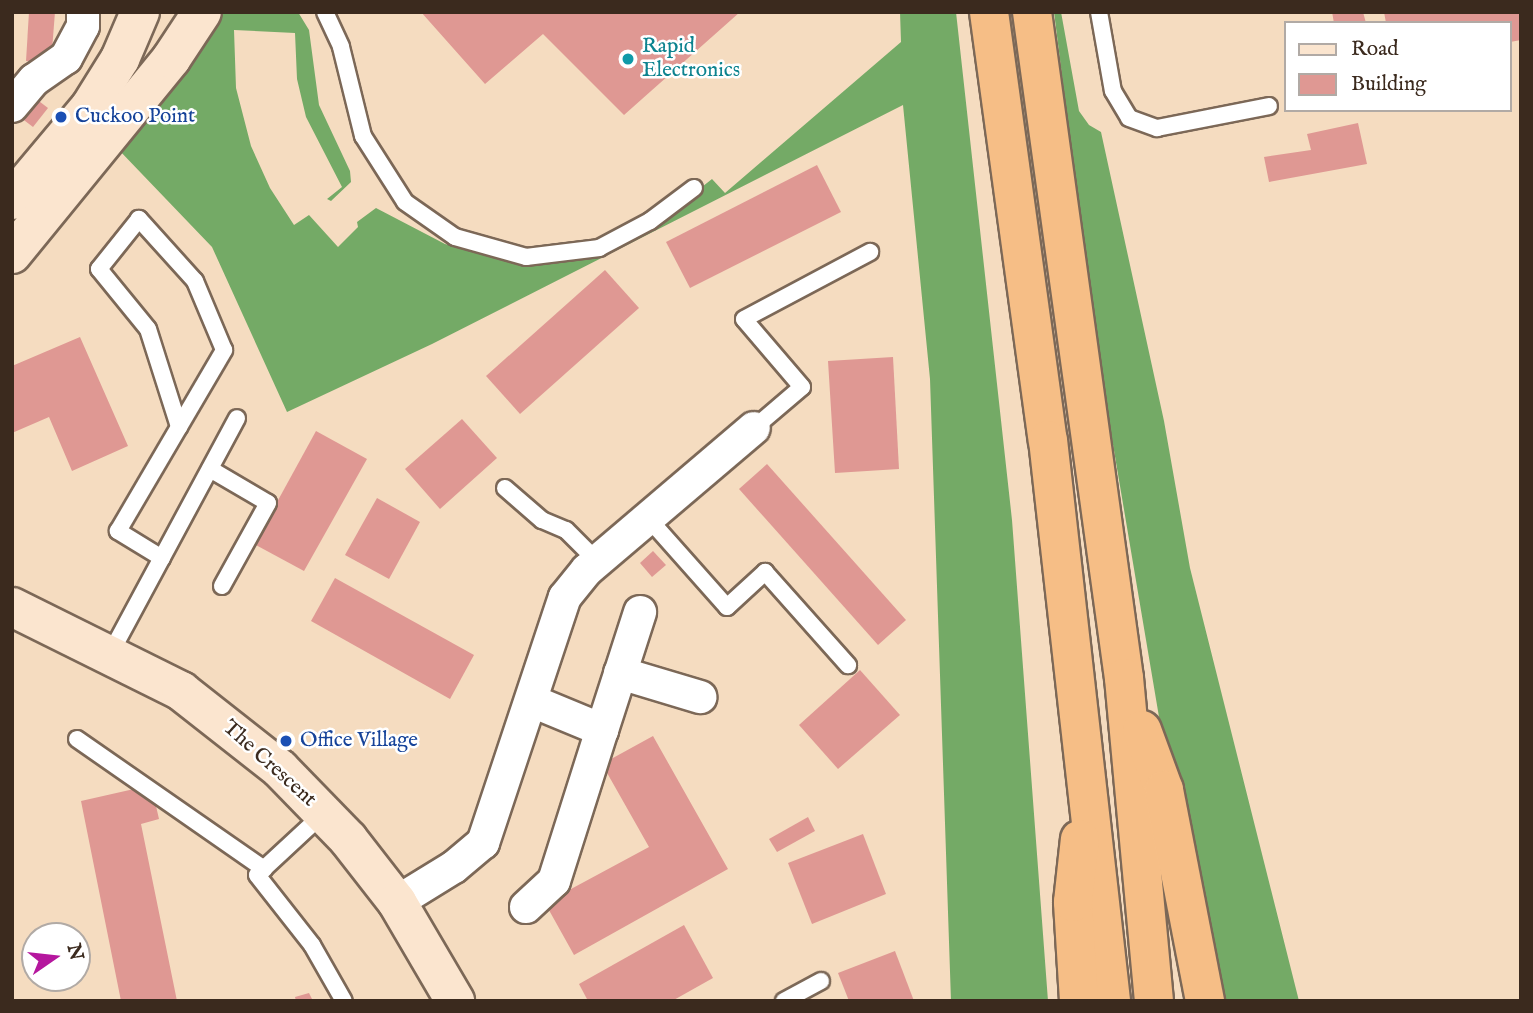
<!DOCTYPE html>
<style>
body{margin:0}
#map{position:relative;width:1533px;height:1013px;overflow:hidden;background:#f5dcc0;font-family:"IM FELL English",serif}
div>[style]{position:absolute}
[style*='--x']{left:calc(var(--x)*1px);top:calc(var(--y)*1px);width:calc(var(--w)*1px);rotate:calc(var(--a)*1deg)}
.forest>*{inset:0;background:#74aa66}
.building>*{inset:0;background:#df9893}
.roads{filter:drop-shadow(2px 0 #7c6857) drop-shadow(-2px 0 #7c6857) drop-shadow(0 2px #7c6857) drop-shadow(0 -2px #7c6857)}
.lane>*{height:16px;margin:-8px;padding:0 8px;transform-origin:8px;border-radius:8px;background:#fff}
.street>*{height:32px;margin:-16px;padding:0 16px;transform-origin:16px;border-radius:16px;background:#fff}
.secondary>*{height:38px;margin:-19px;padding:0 19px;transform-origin:19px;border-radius:19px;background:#fbe5cf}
.highway>*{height:38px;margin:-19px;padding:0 19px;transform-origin:19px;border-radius:19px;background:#f6be86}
.dots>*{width:19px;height:19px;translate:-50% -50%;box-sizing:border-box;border:4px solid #fff;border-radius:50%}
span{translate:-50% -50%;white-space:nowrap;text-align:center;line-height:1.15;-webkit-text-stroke:5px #fff;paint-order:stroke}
.culture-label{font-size:21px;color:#0d838f}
.left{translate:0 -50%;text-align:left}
.transit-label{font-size:21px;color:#164399}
.street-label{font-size:21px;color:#3b2a1e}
.frame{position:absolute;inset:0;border:14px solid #3b2a1e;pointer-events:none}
.legend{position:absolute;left:1284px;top:21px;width:228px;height:91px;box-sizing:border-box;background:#fff;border:2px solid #b1aaa5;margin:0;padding:9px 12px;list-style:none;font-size:21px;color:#3b2a1e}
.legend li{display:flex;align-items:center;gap:14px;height:35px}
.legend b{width:35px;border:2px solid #b1aaa5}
.north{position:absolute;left:21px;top:922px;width:70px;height:70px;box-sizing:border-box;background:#fff;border:2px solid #b1aaa5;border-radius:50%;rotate:76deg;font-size:19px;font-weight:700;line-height:28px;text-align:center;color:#3b2a1e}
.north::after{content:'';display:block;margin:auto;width:24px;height:32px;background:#b5179e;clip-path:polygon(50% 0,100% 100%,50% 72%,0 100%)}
</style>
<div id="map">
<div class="forest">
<div style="clip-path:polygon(223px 12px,298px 12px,309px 30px,319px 105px,350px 171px,351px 182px,331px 201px,327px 199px,342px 187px,306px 117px,297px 79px,295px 33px,234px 30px,236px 88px,251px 146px,270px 188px,294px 225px,309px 215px,338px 247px,358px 227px,357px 222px,376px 208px,445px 244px,516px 263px,598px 254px,639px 237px,712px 179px,725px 193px,901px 42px,900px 12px,956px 12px,1012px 520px,1048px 1001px,951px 1001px,930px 379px,903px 105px,432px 344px,287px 412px,212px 247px,118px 149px)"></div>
<div style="clip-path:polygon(1054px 12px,1061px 12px,1079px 111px,1089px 125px,1101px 132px,1164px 421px,1190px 568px,1299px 1001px,1207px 1001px,1095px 338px)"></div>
</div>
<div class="building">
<div style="clip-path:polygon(29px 12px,55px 12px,51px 63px,26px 61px)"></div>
<div style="clip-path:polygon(421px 12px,740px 12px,624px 115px,543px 34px,485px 84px)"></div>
<div style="clip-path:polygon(1332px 12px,1363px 12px,1366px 23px,1334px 23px)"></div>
<div style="clip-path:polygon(1384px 12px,1521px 12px,1521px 40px,1510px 42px,1510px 23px,1386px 23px)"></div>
<div style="clip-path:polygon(31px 95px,48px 108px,33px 127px,16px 114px)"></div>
<div style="clip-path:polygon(1358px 123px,1367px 164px,1269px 182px,1264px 157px,1311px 150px,1307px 134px)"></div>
<div style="clip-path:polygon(817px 165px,841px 212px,690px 288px,666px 242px)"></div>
<div style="clip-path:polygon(605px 270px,639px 308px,520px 414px,486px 376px)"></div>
<div style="clip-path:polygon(80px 337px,128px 446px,72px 471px,49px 417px,12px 433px,12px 366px)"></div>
<div style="clip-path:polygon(893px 357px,899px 469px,835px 473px,828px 361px)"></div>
<div style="clip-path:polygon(462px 419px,497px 458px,440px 509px,405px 469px)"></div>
<div style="clip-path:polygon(316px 431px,367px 459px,304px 571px,254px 544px)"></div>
<div style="clip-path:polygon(767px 464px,906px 620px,878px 645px,739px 489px)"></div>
<div style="clip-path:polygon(377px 498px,420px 522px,389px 579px,345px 555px)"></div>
<div style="clip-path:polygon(653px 551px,666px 565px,652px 577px,640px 563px)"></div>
<div style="clip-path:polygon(335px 578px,474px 655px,450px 699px,311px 621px)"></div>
<div style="clip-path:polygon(860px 670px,900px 715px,838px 769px,799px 725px)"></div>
<div style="clip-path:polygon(653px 736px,728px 869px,574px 955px,545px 903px,649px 847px,602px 764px)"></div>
<div style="clip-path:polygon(134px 789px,156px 806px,159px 819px,141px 824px,177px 1001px,121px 1001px,81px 801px)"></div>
<div style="clip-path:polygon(808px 817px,815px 831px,777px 852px,769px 839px)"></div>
<div style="clip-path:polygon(863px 834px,886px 894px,812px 924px,788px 863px)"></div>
<div style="clip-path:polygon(684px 925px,713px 978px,672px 1001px,588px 1001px,579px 984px)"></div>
<div style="clip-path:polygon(895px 951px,914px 1001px,849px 1001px,838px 973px)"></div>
<div style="clip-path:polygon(309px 993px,313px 1001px,296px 1001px,295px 997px)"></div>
</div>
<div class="roads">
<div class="lane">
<div style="--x:325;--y:12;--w:38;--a:65"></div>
<div style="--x:341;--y:47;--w:92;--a:76.1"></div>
<div style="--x:363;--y:136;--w:78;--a:57.5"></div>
<div style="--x:405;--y:202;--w:61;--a:35"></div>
<div style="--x:455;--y:237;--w:74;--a:15.7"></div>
<div style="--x:526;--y:257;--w:74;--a:-7"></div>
<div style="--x:599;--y:248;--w:58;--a:-27.9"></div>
<div style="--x:650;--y:221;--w:55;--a:-36.9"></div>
<div style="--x:1099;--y:12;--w:80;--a:80"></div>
<div style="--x:1113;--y:91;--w:31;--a:59"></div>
<div style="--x:1129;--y:118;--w:30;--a:20"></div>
<div style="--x:1157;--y:128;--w:114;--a:-11.1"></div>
<div style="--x:754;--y:428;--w:63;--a:-40.5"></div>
<div style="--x:802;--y:387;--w:89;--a:-130.5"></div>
<div style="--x:744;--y:319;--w:143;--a:-28"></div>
<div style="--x:210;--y:469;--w:67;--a:30.4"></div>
<div style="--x:268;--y:503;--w:95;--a:119"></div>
<div style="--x:505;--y:488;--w:49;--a:40.9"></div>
<div style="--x:542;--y:520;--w:26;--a:23"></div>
<div style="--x:566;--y:530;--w:44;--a:45"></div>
<div style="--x:648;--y:518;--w:119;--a:48.4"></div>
<div style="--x:727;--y:607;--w:52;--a:-42.6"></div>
<div style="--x:765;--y:572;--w:125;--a:48.3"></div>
<div style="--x:162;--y:558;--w:52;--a:-148.5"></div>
<div style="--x:118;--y:531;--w:210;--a:-59.6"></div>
<div style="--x:224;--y:350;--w:75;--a:-112.8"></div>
<div style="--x:195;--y:281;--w:84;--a:-132.1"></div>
<div style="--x:139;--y:219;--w:64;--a:128.7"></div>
<div style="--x:99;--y:269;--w:77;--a:50.8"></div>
<div style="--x:148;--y:329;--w:103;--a:72.4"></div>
<div style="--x:109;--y:656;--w:270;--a:-61.7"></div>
<div style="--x:77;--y:739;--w:228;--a:34.8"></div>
<div style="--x:324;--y:813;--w:91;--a:137.2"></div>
<div style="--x:257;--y:875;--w:89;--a:51.8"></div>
<div style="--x:312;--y:945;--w:64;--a:60.3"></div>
<div style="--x:784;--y:1001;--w:42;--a:-28.4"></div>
</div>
<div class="street">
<div style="--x:12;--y:106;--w:34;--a:-50"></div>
<div style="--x:34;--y:80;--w:39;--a:-35"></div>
<div style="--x:66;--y:58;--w:36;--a:-62"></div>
<div style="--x:83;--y:26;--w:14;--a:-90"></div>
<div style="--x:620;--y:673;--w:84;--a:16.7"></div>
<div style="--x:532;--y:701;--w:76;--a:22.5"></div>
<div style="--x:602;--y:730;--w:124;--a:-72.1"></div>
<div style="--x:397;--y:902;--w:67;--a:-31.6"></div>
<div style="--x:454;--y:867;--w:38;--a:-40"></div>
<div style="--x:483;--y:843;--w:259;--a:-71.6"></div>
<div style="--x:565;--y:597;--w:35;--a:-51"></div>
<div style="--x:587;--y:570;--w:219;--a:-40.4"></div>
<div style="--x:526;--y:907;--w:38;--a:-43"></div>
<div style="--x:554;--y:881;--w:158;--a:-72.4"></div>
</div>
<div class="secondary">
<div style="--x:12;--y:200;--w:121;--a:-50"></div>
<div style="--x:90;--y:107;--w:57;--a:-58"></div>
<div style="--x:120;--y:59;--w:51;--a:-66.9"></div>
<div style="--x:12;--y:254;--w:252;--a:-50.8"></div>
<div style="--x:171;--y:59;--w:56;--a:-56.6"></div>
<div style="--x:12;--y:607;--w:189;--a:26.4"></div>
<div style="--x:181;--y:691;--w:126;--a:38.2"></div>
<div style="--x:280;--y:769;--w:98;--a:45.8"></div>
<div style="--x:348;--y:839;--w:80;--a:52.1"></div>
<div style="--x:397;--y:902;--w:115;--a:59.6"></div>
</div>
<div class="highway">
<div style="--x:989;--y:12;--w:432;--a:82.2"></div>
<div style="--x:1048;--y:440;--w:565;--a:83.59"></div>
<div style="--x:1032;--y:12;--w:672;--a:82.14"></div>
<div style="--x:1124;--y:678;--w:324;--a:84.7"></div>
<div style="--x:1142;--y:730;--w:64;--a:69.9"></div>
<div style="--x:1164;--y:790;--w:215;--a:79"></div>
<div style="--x:1079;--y:1001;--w:99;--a:-93.5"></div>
<div style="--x:1073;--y:902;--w:63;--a:-83.7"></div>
</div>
</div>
<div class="dots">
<div style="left:628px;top:59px;background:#0f9aa8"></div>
<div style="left:61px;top:117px;background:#1a4fb4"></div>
<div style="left:286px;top:741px;background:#1a4fb4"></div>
</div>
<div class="culture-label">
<span class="left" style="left:642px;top:59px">Rapid<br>Electronics</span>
</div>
<div class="transit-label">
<span class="left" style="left:75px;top:117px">Cuckoo Point</span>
<span class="left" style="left:300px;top:741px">Office Village</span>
</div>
<div class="street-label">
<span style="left:269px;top:764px;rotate:42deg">The Crescent</span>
</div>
<div class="frame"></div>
<ul class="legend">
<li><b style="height:9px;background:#fbe5cf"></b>Road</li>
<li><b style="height:19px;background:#df9893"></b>Building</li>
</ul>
<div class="north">N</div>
</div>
